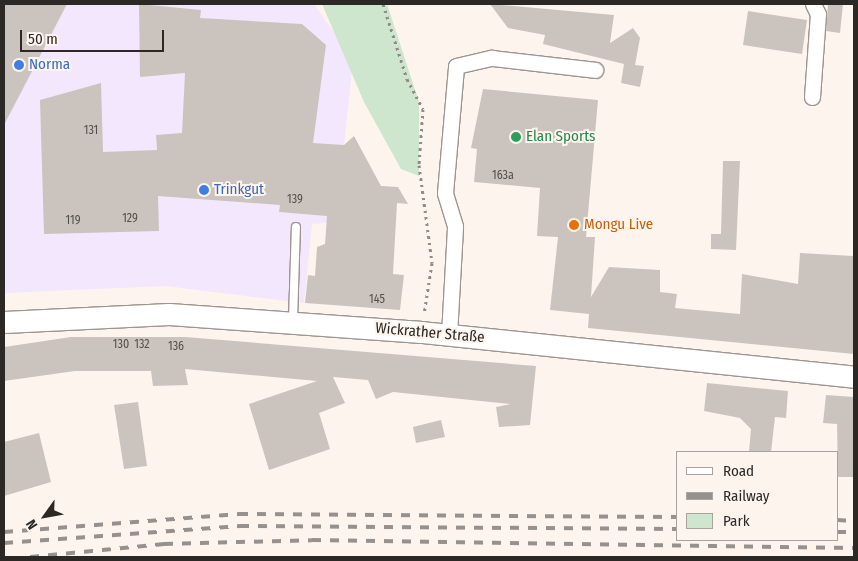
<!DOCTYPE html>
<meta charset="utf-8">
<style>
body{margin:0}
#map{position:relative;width:858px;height:561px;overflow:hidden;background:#fdf4ee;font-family:"Fira Sans Condensed",sans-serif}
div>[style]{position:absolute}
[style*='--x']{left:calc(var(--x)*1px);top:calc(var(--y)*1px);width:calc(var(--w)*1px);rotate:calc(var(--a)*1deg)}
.commercial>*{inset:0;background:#f2e7fc}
.green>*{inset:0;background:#cee6ce}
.building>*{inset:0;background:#cbc4be}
.path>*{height:3px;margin-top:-1.5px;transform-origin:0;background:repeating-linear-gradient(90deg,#918b87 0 2.5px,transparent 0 6.5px)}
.roads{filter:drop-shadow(1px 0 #9d9590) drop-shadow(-1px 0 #9d9590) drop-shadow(0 1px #9d9590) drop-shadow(0 -1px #9d9590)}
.lane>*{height:8px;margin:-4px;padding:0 4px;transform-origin:4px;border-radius:4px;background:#fff}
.street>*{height:15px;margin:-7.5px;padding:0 7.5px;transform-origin:7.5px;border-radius:7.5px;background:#fff}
.secondary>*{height:21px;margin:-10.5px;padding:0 10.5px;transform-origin:10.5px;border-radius:10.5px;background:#fff}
.rail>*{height:4px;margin-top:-2px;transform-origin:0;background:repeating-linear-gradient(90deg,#97918d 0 9px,transparent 0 18px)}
.dots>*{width:14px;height:14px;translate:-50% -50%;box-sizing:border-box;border:2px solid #fdf4ee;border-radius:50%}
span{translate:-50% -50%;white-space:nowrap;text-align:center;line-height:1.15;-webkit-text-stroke:4px #fdf4ee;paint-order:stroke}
.number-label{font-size:12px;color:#534f4c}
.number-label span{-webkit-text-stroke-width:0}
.shop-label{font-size:15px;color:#366cbe}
.left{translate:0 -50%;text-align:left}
.leisure-label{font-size:15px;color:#27864d}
.food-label{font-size:15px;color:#c56008}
.street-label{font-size:15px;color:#2b2826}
.frame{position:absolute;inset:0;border:5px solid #2b2826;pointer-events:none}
.legend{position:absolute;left:676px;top:451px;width:162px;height:90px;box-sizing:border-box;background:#fdf4ee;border:1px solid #a9a29e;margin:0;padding:6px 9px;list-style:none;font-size:15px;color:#2b2826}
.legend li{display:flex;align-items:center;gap:10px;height:25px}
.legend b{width:25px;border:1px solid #a9a29e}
.north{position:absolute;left:20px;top:491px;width:50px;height:50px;-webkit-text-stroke:4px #fdf4ee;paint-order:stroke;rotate:238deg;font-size:14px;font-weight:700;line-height:20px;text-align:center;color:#2b2826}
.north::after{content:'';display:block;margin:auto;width:18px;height:22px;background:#2b2826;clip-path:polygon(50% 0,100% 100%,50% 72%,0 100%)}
.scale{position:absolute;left:20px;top:30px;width:144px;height:22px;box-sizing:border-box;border:2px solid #2b2826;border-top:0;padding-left:6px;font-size:15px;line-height:18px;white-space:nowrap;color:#2b2826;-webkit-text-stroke:4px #fdf4ee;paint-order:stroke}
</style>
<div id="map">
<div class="commercial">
<div style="clip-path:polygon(4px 4px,314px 4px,353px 60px,336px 222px,312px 224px,304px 303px,165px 286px,4px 293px)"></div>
</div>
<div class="green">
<div style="clip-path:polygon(322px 4px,387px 4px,419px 102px,419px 176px,401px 169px,364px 102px)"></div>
</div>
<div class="building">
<div style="clip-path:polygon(4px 4px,67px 4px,4px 125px)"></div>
<div style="clip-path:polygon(139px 4px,201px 10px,200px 18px,302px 24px,326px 45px,313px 143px,344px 145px,354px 136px,381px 186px,398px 187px,408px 204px,397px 203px,393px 274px,404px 275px,400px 310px,305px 303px,308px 275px,315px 276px,317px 247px,325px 244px,327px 216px,279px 212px,280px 205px,158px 196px,159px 231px,44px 234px,40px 100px,101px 83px,103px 152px,157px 150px,156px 135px,182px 133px,185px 73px,140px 77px)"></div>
<div style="clip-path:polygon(490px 4px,614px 15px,610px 43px,633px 28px,640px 38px,635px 65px,644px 66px,640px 87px,621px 83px,624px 64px,543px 44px,545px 35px,508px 28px)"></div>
<div style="clip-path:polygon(828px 4px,843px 4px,840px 33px,826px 31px)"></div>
<div style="clip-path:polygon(748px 11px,807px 20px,802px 54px,743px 45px)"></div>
<div style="clip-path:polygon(483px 89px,598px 100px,586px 237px,595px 237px,591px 297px,609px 267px,660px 270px,660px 292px,677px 294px,675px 308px,740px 314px,742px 274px,798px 284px,800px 253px,853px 256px,854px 354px,588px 328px,589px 314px,550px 310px,558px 237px,537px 236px,540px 188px,474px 182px,477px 149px,471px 148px)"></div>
<div style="clip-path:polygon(723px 161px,740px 161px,736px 250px,711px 249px,711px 234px,721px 234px)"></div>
<div style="clip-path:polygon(71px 337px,185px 337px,536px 366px,530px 425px,499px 427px,496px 407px,511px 404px,393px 392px,376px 399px,368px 380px,333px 377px,345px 403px,319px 413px,330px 449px,269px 470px,249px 404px,317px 381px,185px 369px,188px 385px,153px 386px,151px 371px,75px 371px,4px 381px,4px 347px)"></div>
<div style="clip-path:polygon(707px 383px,788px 391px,786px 418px,775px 417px,771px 452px,749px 452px,751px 429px,740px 418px,704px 411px)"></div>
<div style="clip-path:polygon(826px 395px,854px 397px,854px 477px,838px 477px,837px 424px,823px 423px)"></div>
<div style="clip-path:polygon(138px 402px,147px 466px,124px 469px,114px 405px)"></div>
<div style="clip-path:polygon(441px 420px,445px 437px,416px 443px,413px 427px)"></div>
<div style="clip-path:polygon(39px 433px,51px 482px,4px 496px,4px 442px)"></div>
</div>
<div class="path">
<div style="--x:383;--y:4;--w:79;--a:72.3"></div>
<div style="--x:407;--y:79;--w:34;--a:62"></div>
<div style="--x:423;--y:109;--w:56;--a:94.1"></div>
<div style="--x:419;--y:165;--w:99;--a:82.4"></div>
<div style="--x:432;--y:263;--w:52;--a:98.9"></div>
</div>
<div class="roads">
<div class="lane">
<div style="--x:293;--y:320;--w:93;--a:-88.2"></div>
</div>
<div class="street">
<div style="--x:812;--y:97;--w:83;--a:-85.9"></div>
<div style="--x:818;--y:14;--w:11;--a:-117"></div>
<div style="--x:449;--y:335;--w:109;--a:-86.8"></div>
<div style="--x:455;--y:226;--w:34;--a:-107"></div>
<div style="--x:445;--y:193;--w:127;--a:-85"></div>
<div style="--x:456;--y:66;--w:37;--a:-13"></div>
<div style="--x:492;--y:58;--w:104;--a:6.6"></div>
</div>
<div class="secondary">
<div style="--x:4;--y:322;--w:165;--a:-2.8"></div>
<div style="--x:169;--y:314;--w:253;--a:4.1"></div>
<div style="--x:421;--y:332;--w:435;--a:5.9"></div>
</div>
</div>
<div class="rail">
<div style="--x:837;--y:520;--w:17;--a:3"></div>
<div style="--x:4;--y:532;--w:236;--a:-4.4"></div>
<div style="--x:239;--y:514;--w:438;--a:0.4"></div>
<div style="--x:837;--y:532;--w:17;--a:0"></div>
<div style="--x:4;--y:543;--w:237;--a:-4.1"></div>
<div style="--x:240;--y:526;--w:437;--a:0.4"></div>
<div style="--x:30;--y:557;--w:135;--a:-5.5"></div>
<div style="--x:164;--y:544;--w:148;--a:-1.5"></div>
<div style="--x:312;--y:540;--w:542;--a:0.85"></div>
</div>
<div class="dots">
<div style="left:19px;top:65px;background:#3f7fe0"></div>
<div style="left:516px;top:137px;background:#2e9e5b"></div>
<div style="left:204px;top:190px;background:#3f7fe0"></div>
<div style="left:574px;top:225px;background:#e8710a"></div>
</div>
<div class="number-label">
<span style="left:91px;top:131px">131</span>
<span style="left:503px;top:176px">163a</span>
<span style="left:295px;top:200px">139</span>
<span style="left:130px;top:219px">129</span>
<span style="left:73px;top:221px">119</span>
<span style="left:377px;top:300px">145</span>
<span style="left:121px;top:345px">130</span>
<span style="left:142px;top:345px">132</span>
<span style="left:176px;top:347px">136</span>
</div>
<div class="shop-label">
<span class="left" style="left:29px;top:65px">Norma</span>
<span class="left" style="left:214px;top:190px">Trinkgut</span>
</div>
<div class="leisure-label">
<span class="left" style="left:526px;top:137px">Elan Sports</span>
</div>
<div class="food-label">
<span class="left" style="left:584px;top:225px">Mongu Live</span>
</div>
<div class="street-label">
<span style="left:430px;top:333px;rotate:5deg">Wickrather Straße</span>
</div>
<div class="frame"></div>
<ul class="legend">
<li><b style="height:6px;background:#fff"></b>Road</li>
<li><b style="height:6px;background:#97918d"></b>Railway</li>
<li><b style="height:14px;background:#cee6ce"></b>Park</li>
</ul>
<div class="north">N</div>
<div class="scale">50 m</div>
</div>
